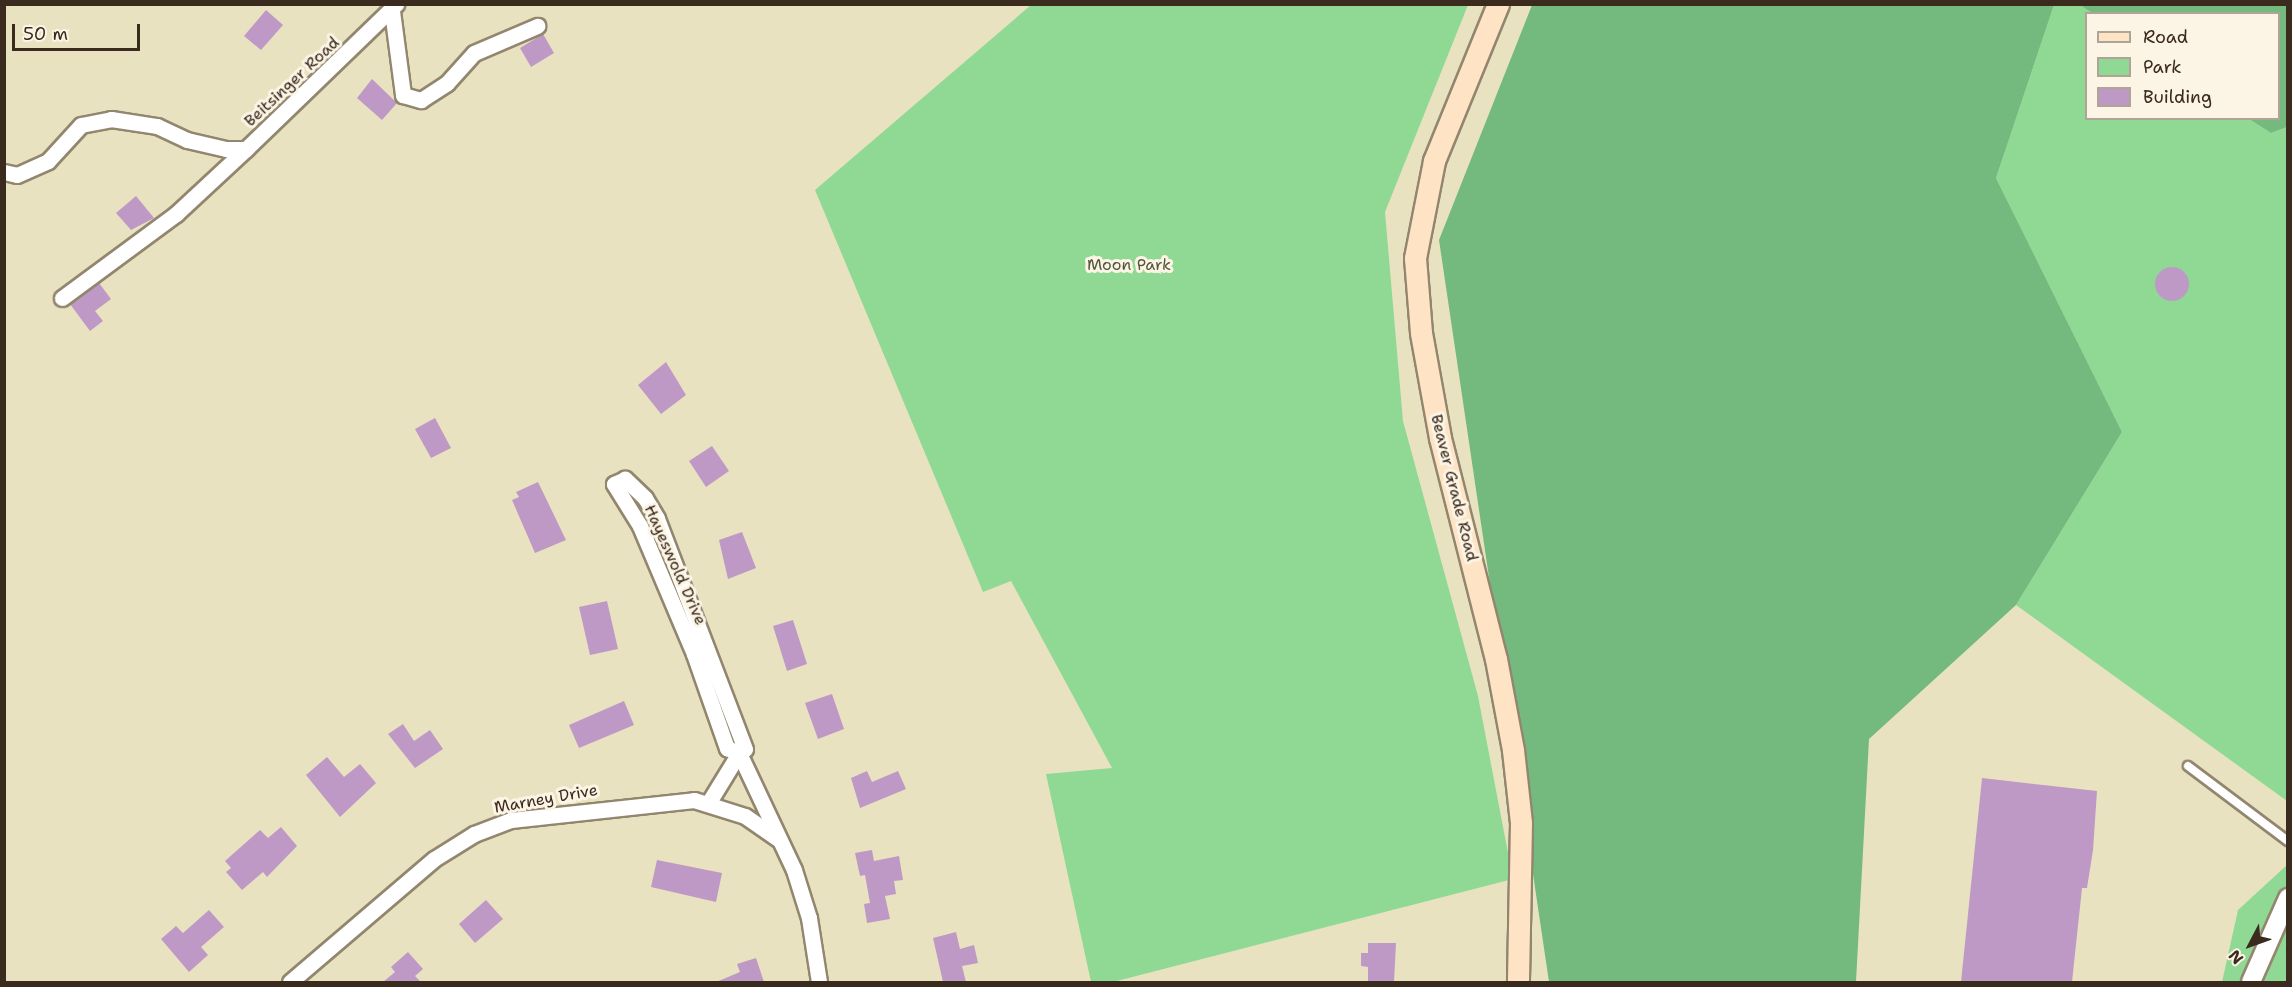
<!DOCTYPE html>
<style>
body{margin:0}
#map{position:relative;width:2292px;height:987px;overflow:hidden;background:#e9e2c0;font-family:"Shantell Sans",sans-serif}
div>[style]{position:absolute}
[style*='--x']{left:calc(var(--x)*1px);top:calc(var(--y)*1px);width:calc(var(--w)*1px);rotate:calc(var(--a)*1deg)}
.green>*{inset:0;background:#90d994}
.forest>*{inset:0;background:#74b97e}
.building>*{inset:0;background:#be99c5}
.round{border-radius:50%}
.roads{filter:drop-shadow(2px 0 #92866f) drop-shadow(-2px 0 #92866f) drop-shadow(0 2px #92866f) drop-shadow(0 -2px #92866f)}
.service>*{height:8px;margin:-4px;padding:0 4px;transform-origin:4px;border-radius:4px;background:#fff}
.minor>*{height:15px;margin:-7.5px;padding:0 7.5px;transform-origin:7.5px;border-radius:7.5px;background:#fff}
.tertiary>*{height:18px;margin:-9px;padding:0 9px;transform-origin:9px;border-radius:9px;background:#fff}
.secondary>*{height:21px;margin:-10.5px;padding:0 10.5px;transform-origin:10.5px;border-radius:10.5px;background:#fee4c5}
span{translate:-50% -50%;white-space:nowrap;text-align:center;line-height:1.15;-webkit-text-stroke:6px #fcf5e5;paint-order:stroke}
.street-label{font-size:16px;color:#3b2a1e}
.park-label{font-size:16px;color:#50563c}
.frame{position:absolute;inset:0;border:6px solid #3b2a1e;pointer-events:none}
.legend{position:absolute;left:2085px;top:12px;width:195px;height:108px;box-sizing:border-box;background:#fcf5e5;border:2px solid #afa495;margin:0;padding:8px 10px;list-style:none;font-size:18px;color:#3b2a1e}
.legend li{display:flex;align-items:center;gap:12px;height:30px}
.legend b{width:30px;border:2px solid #afa495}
.north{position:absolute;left:2220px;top:915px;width:60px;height:60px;-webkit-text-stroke:4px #fcf5e5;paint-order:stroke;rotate:229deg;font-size:16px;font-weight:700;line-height:24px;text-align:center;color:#3b2a1e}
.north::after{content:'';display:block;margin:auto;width:21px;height:27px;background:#3b2a1e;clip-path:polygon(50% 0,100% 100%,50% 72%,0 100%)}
.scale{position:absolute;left:12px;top:24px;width:128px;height:27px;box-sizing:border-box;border:3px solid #3b2a1e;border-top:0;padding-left:8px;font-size:18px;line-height:21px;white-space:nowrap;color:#3b2a1e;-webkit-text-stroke:4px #fcf5e5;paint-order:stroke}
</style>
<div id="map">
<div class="green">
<div style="clip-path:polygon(1031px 5px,1468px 5px,1385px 212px,1403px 421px,1478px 696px,1513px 879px,1113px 982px,1091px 982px,1046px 774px,1112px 768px,1011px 581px,983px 592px,815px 190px)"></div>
<div style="clip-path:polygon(2054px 5px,2080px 5px,2094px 13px,2086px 14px,2086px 118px,2249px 119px,2271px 133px,2287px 127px,2287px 801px,2016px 605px,2122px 432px,1996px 178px)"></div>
<div style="clip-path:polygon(2287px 865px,2287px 982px,2222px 982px,2238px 910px)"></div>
</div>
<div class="forest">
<div style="clip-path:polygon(1532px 5px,2054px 5px,1996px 178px,2122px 432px,2016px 605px,1869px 739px,1856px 982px,1549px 982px,1439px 240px)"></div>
<div style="clip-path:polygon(2080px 5px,2287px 5px,2287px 127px,2271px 133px,2249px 119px,2278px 118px,2278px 14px,2094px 14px)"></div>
</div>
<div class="building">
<div style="clip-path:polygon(266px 10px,283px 25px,261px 50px,244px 36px)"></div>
<div style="clip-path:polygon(543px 34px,554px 53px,531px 67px,520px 48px)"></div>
<div style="clip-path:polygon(372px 79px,397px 103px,382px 120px,357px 98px)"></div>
<div style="clip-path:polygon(136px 196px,154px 218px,131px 230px,116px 213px)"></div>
<div class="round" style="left:2155px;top:267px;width:34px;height:34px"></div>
<div style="clip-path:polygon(99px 283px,111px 299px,95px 311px,103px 321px,90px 331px,70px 304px)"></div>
<div style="clip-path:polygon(666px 362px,686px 395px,661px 414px,638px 385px)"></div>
<div style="clip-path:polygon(435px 418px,451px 448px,431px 458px,415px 429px)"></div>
<div style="clip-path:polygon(712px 446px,729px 471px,706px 487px,689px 461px)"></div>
<div style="clip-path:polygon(538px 482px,566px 540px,535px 553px,512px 500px,519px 497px,516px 492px)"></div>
<div style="clip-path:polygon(742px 532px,756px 568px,728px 579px,719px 540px)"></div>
<div style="clip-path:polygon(607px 601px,618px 649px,590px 655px,579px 607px)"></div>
<div style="clip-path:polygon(793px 620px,807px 664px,787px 671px,773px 626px)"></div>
<div style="clip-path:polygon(832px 694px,844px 729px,818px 739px,805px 703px)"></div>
<div style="clip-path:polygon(624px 701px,634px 725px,579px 748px,569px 725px)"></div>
<div style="clip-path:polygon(403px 724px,414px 741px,430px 730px,443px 749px,415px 768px,388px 734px)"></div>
<div style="clip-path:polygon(327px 757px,344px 777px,360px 764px,376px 783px,340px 817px,306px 775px)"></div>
<div style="clip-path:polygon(867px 771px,872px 782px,898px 771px,906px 789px,860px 808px,851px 778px)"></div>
<div style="clip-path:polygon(1982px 778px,2097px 791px,2093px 850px,2087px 888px,2082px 888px,2072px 982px,1961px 982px)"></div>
<div style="clip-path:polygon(281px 827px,297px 846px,267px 877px,263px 872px,242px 890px,226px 872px,231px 868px,225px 861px,260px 830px,268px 838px)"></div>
<div style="clip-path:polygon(872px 850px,874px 861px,899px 856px,903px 880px,894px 881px,896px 894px,885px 896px,890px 919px,867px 923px,864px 904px,870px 903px,865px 875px,860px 876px,855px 853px)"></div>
<div style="clip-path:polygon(657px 860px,722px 873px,716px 902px,651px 887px)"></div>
<div style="clip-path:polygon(486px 900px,503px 919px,475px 943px,459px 924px)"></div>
<div style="clip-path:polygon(209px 910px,224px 927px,201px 947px,208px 955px,189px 972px,161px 939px,176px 926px,183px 933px)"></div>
<div style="clip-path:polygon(956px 932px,960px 949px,974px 945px,978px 963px,962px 966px,966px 982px,943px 982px,933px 938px)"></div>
<div style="clip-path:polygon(1368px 943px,1396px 943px,1394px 982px,1368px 982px,1368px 967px,1361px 966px,1361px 953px,1368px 953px)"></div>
<div style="clip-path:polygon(408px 952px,423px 969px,415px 976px,421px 982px,383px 982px,395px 972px,391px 967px)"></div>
<div style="clip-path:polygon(756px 958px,764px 982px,716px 982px,740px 972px,737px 964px)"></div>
</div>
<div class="roads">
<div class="service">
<div style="--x:2188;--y:766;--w:125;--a:36.9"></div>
</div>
<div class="minor">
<div style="--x:392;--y:11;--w:85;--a:82.5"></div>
<div style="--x:403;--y:95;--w:19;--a:16"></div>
<div style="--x:421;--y:100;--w:31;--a:-33"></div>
<div style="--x:447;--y:83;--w:40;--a:-48"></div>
<div style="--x:474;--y:53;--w:69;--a:-23.2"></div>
<div style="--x:4;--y:172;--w:13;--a:13"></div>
<div style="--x:17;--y:175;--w:34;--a:-24"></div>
<div style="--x:48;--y:161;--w:49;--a:-47.5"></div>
<div style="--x:81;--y:125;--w:31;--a:-11"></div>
<div style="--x:111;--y:119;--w:47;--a:8.7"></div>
<div style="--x:157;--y:126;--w:33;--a:25"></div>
<div style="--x:187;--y:140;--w:40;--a:13"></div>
<div style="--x:226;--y:149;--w:20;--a:0"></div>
<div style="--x:246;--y:149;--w:209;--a:-44"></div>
<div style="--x:62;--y:298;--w:142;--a:-36.4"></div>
<div style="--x:176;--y:214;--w:96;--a:-42.9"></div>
<div style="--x:709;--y:802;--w:57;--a:-58.5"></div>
<div style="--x:739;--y:753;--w:7;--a:-34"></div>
<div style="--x:745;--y:749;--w:247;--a:-110.9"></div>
<div style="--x:657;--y:518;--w:23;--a:-121"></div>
<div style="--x:645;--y:498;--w:28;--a:-136"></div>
<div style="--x:625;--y:479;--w:12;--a:156"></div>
<div style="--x:614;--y:484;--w:49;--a:58.2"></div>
<div style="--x:640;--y:526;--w:139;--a:67.1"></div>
<div style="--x:694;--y:654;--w:100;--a:70.7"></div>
<div style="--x:727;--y:748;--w:13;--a:23"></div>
<div style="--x:739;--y:753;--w:129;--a:64.8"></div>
<div style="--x:794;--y:870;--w:50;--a:72.6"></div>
<div style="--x:809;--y:918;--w:65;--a:81.1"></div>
<div style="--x:290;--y:982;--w:189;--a:-40.5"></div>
<div style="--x:434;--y:859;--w:47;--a:-32"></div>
<div style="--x:474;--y:834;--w:40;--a:-21"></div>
<div style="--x:511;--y:820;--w:184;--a:-6.2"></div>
<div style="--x:694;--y:800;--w:53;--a:17.4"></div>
<div style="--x:745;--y:816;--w:40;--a:34.9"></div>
</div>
<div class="tertiary">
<div style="--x:2251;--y:982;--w:92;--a:-66.2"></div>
</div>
<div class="secondary">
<div style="--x:1498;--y:4;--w:170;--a:112.2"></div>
<div style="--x:1434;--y:161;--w:99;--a:101.1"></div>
<div style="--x:1415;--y:258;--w:75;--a:85.4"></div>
<div style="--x:1421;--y:333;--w:107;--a:79.7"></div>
<div style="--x:1440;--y:438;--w:228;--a:75.8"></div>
<div style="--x:1496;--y:659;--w:93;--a:79.4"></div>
<div style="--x:1513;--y:750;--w:73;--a:83.7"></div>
<div style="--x:1521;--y:823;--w:159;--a:91.1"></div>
</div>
</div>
<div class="street-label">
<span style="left:292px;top:82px;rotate:-43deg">Beitsinger Road</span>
<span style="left:1454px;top:488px;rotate:76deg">Beaver Grade Road</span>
<span style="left:675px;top:565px;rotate:66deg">Hayeswold Drive</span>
<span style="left:546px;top:799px;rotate:-10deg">Marney Drive</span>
</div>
<div class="park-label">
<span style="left:1129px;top:265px">Moon Park</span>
</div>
<div class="frame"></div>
<ul class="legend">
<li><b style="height:8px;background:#fee4c5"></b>Road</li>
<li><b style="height:16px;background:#90d994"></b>Park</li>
<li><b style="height:16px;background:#be99c5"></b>Building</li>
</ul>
<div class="north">N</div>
<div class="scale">50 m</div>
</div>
